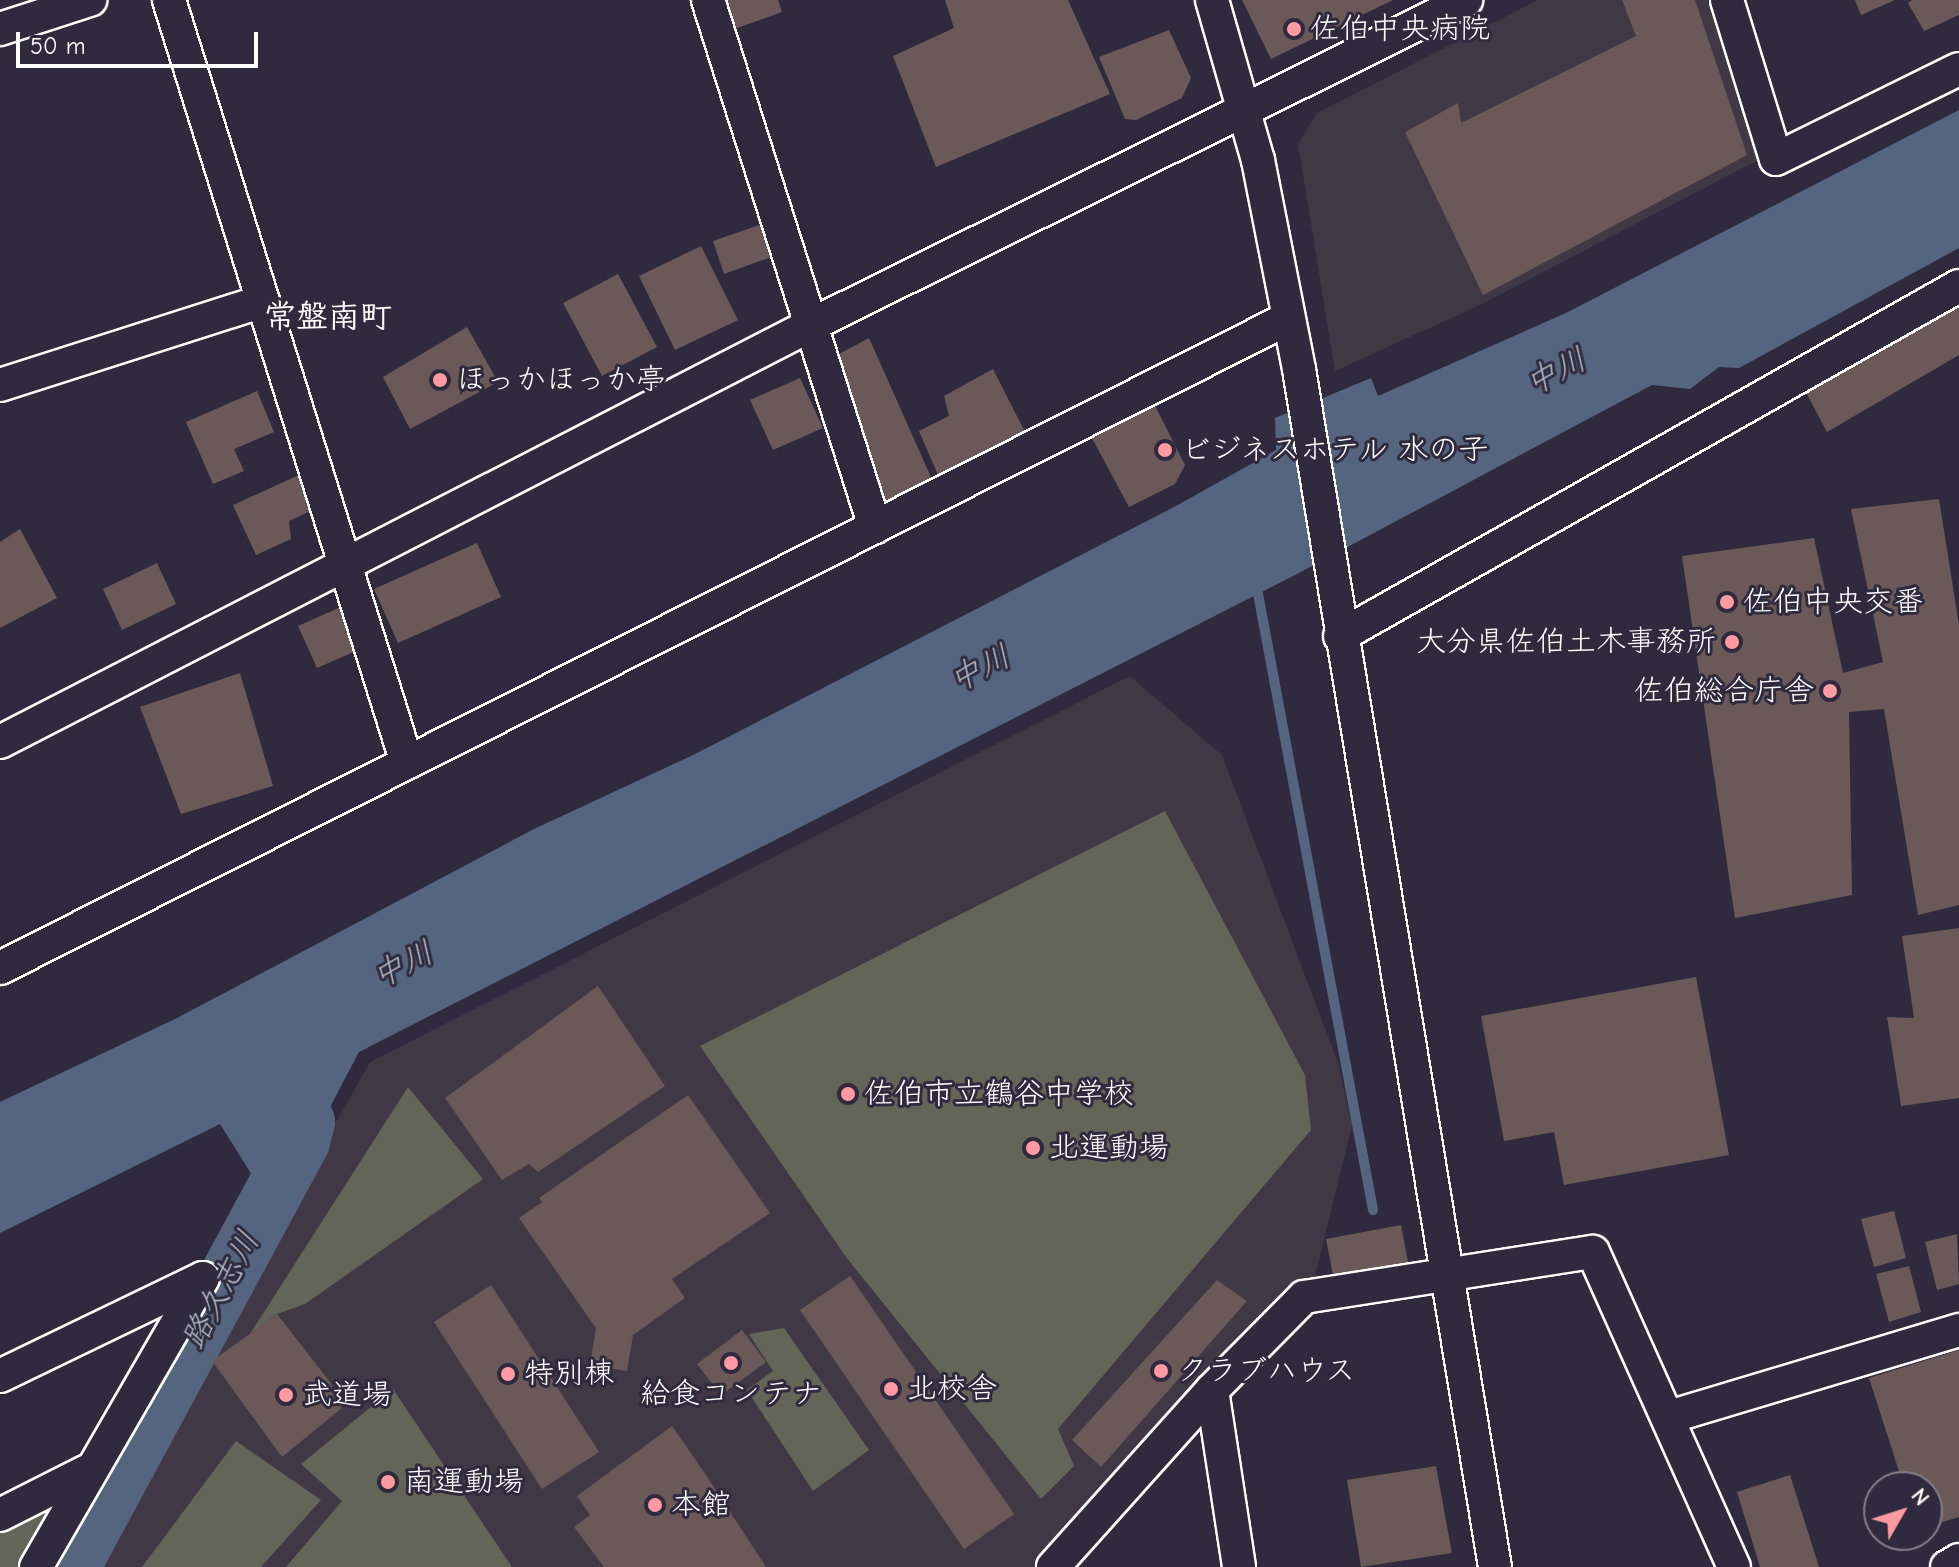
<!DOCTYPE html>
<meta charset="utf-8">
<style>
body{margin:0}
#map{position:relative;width:1959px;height:1567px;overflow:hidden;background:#2f2a3d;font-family:"Comic Neue","Klee One",sans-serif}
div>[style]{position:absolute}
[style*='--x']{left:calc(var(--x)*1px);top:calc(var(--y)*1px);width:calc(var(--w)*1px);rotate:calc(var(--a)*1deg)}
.built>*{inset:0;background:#413845}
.green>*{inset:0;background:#626557}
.water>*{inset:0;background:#556580}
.stream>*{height:10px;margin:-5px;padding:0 5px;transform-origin:5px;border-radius:5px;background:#556580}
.river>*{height:58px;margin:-29px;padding:0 29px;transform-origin:29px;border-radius:29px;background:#556580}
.building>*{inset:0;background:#6b5959}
.roads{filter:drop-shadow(2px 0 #fff) drop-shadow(-2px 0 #fff) drop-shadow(0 2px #fff) drop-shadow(0 -2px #fff)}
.minor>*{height:32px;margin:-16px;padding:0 16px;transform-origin:16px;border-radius:16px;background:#2f2a3d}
.dots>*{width:22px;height:22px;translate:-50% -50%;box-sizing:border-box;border:4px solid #2f2a3d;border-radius:50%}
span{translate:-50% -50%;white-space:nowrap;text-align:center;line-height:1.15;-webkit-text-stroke:6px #2f2a3d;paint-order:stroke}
.poi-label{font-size:30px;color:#fff}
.left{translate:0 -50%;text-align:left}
.right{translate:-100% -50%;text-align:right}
.neighbourhood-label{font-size:32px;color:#fff;font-weight:700}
.water-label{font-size:32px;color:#b2bac6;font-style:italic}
.north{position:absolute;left:1863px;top:1471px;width:80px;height:80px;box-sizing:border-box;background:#2f2a3d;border:2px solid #827f8b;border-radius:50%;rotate:51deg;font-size:22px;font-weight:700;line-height:32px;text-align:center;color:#fff}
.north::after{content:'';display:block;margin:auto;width:28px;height:36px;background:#ff9aa2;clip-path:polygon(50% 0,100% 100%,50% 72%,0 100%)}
.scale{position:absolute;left:16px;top:32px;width:242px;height:36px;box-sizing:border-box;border:4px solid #fff;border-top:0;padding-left:10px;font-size:24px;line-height:28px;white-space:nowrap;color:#fff;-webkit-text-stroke:6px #2f2a3d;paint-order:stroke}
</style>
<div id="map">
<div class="built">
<div style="clip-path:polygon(1538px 0,1708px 0,1758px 160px,1482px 304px,1335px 371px,1298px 144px,1317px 113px)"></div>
<div style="clip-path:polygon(1130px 676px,1222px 755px,1338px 1063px,1352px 1126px,1307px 1309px,1073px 1567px,85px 1567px,370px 1062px)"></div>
</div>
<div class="green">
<div style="clip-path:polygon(1165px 811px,1305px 1075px,1311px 1130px,1058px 1429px,1074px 1466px,1041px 1499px,846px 1257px,700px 1046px)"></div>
<div style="clip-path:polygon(408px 1087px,483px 1179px,305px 1304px,277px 1314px,250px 1334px)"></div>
<div style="clip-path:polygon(784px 1328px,869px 1450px,813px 1491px,747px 1390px,773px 1371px,749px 1334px)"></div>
<div style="clip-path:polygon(393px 1389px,512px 1567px,286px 1567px,342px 1501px,301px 1464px)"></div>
<div style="clip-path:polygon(236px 1441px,321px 1500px,261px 1567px,142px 1567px)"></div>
<div style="clip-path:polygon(58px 1502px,20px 1567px,0 1567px,0 1523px)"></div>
</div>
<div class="water">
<div style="clip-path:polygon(1959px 110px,1959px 248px,1739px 368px,1719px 367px,1690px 389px,1652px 385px,1295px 575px,359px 1052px,282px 1198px,262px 1191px,220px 1124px,0 1233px,0 1102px,175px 1019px,534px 829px,693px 755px,1176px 506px,1276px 450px,1275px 418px,1371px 378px,1378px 396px,1566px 313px)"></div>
</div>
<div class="stream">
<div style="--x:1256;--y:583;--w:638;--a:79.43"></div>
</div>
<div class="river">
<div style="--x:71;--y:1567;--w:484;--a:-61.6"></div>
<div style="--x:301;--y:1141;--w:20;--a:-75"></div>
</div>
<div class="building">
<div style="clip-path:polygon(717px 0,778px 0,782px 12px,726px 32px)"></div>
<div style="clip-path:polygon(945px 0,1068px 0,1110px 94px,936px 167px,893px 56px,954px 28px)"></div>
<div style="clip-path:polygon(1242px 0,1393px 0,1271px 59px)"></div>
<div style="clip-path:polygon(1622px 0,1695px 0,1747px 155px,1483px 295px,1405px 132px,1458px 103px,1461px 123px,1636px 36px)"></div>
<div style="clip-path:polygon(1855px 0,1895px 0,1861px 15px)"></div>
<div style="clip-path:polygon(1912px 0,1959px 0,1959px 15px,1924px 31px,1908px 3px)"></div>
<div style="clip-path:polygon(1169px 30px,1191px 78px,1182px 98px,1136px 120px,1125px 119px,1099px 57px)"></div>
<div style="clip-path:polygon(762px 224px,774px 256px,724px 274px,713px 241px)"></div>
<div style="clip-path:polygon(701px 246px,738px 320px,675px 350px,639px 276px)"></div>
<div style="clip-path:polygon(618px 274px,657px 347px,602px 376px,563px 303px)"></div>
<div style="clip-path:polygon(1959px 303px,1959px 355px,1827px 432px,1802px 385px)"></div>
<div style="clip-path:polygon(467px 327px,498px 382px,410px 429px,383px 377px)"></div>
<div style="clip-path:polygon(869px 338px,934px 484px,883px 510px,824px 362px)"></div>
<div style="clip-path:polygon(993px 369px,1029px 440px,942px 484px,919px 431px,949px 416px,944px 396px)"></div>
<div style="clip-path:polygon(800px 378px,823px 428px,773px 450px,750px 400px)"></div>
<div style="clip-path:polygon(257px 391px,274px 432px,234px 449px,244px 471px,213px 484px,186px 422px)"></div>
<div style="clip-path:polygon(1150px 396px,1185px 465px,1175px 484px,1129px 507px,1087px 429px)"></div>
<div style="clip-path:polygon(299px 475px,315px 509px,289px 521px,291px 539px,256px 555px,233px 505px)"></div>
<div style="clip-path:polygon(1939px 499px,1959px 625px,1959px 905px,1918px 915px,1884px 709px,1849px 712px,1852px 895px,1735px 918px,1682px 556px,1814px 538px,1843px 673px,1883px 662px,1851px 509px)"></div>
<div style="clip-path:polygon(20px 529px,57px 598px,0 628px,0 542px)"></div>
<div style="clip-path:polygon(477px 543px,501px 597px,398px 643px,374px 589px)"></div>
<div style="clip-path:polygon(157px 563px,176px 604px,122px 630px,103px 589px)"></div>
<div style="clip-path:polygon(343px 606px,363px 648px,317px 668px,298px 626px)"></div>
<div style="clip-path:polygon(240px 673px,273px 786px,181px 814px,140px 707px)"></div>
<div style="clip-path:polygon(1959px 928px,1959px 1098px,1901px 1106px,1887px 1017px,1914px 1018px,1902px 936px)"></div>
<div style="clip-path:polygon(1696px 977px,1729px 1155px,1564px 1185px,1554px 1132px,1504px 1141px,1481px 1016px)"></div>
<div style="clip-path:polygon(598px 986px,665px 1086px,538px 1172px,529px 1164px,502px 1180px,445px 1098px)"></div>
<div style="clip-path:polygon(688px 1095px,770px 1213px,672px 1279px,685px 1298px,633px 1335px,627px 1371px,590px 1365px,596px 1328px,519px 1218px,542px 1202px,539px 1198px)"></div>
<div style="clip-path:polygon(1894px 1211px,1906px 1258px,1874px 1267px,1861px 1219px)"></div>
<div style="clip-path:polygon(1401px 1225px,1409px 1267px,1334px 1280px,1326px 1239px)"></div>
<div style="clip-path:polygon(1957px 1234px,1959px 1284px,1937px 1290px,1925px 1242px)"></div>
<div style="clip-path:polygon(1909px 1266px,1921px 1312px,1889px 1322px,1876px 1274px)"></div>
<div style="clip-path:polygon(850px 1276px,1014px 1514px,964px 1549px,800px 1310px)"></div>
<div style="clip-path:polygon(1217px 1280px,1247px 1301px,1101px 1467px,1072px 1440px)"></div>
<div style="clip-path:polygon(491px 1285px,599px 1452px,542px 1489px,434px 1322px)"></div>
<div style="clip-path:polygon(277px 1314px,330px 1382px,342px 1408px,282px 1457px,212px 1361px)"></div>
<div style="clip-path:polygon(742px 1330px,766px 1362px,721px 1395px,697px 1364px)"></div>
<div style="clip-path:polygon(1959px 1350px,1959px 1517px,1927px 1527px,1927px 1487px,1904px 1487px,1869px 1378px)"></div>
<div style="clip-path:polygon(672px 1426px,706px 1475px,766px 1567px,604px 1567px,574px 1527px,590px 1515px,577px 1496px)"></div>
<div style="clip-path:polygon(1436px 1466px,1452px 1553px,1361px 1567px,1347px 1480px)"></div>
<div style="clip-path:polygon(1790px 1475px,1819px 1567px,1760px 1567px,1737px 1492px)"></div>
</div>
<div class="roads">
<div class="minor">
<div style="--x:169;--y:0;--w:799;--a:72.68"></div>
<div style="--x:708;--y:0;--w:553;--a:72.42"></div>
<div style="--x:1212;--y:0;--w:166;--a:74"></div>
<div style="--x:1258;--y:160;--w:213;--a:78.9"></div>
<div style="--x:1299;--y:369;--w:1214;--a:80.71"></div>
<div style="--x:1727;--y:0;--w:166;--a:72.9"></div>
<div style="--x:1776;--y:159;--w:204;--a:-26.2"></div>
<div style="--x:0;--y:29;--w:95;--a:-17.9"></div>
<div style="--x:0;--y:385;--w:276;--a:-17.7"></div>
<div style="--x:1340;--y:636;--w:711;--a:-29.49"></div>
<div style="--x:0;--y:742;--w:907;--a:-27.21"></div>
<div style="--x:807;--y:327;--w:736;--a:-26.39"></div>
<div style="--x:0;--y:968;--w:1441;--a:-26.76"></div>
<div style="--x:0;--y:1376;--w:225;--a:-25.8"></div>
<div style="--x:203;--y:1278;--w:334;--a:120"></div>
<div style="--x:1212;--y:1390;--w:179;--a:81.3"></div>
<div style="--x:1669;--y:1417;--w:303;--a:-16.7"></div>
<div style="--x:0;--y:1515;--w:97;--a:-26.8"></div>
<div style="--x:1053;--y:1567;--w:238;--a:-48.1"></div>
<div style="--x:1212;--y:1390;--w:131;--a:-45.3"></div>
<div style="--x:1304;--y:1297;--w:292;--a:-8.9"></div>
<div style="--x:1593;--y:1252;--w:345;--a:65.9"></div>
<div style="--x:1947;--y:1567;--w:14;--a:-30"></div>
</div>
</div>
<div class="dots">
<div style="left:1294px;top:29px;background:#ff9aa2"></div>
<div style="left:440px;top:380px;background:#ff9aa2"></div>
<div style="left:1165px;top:450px;background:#ff9aa2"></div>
<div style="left:1727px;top:602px;background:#ff9aa2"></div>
<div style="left:1732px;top:642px;background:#ff9aa2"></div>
<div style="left:1830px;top:691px;background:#ff9aa2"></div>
<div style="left:848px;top:1094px;background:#ff9aa2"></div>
<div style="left:1033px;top:1148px;background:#ff9aa2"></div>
<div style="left:731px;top:1363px;background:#ff9aa2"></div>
<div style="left:1161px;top:1371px;background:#ff9aa2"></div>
<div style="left:508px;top:1374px;background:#ff9aa2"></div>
<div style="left:891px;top:1389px;background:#ff9aa2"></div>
<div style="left:286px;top:1395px;background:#ff9aa2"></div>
<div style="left:388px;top:1482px;background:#ff9aa2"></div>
<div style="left:655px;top:1505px;background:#ff9aa2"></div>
</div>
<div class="poi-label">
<span class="left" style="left:1310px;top:29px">佐伯中央病院</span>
<span class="left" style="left:456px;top:380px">ほっかほっか亭</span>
<span class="left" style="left:1181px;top:450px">ビジネスホテル 水の子</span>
<span class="left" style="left:1743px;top:602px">佐伯中央交番</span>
<span class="right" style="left:1716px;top:642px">大分県佐伯土木事務所</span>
<span class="right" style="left:1814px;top:691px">佐伯総合庁舎</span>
<span class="left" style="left:864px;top:1094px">佐伯市立鶴谷中学校</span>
<span class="left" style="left:1049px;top:1148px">北運動場</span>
<span class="left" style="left:1177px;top:1371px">クラブハウス</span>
<span class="left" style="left:524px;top:1374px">特別棟</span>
<span class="left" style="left:907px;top:1389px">北校舎</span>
<span style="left:731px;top:1394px">給食コンテナ</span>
<span class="left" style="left:302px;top:1395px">武道場</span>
<span class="left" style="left:404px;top:1482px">南運動場</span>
<span class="left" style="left:671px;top:1505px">本館</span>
</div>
<div class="neighbourhood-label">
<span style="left:328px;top:317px">常盤南町</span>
</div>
<div class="water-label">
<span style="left:1556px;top:372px;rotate:-27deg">中川</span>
<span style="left:980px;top:669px;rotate:-27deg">中川</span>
<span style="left:403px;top:965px;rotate:-27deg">中川</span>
<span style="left:221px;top:1290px;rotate:-62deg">路久志川</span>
</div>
<div class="north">N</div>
<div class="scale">50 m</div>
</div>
